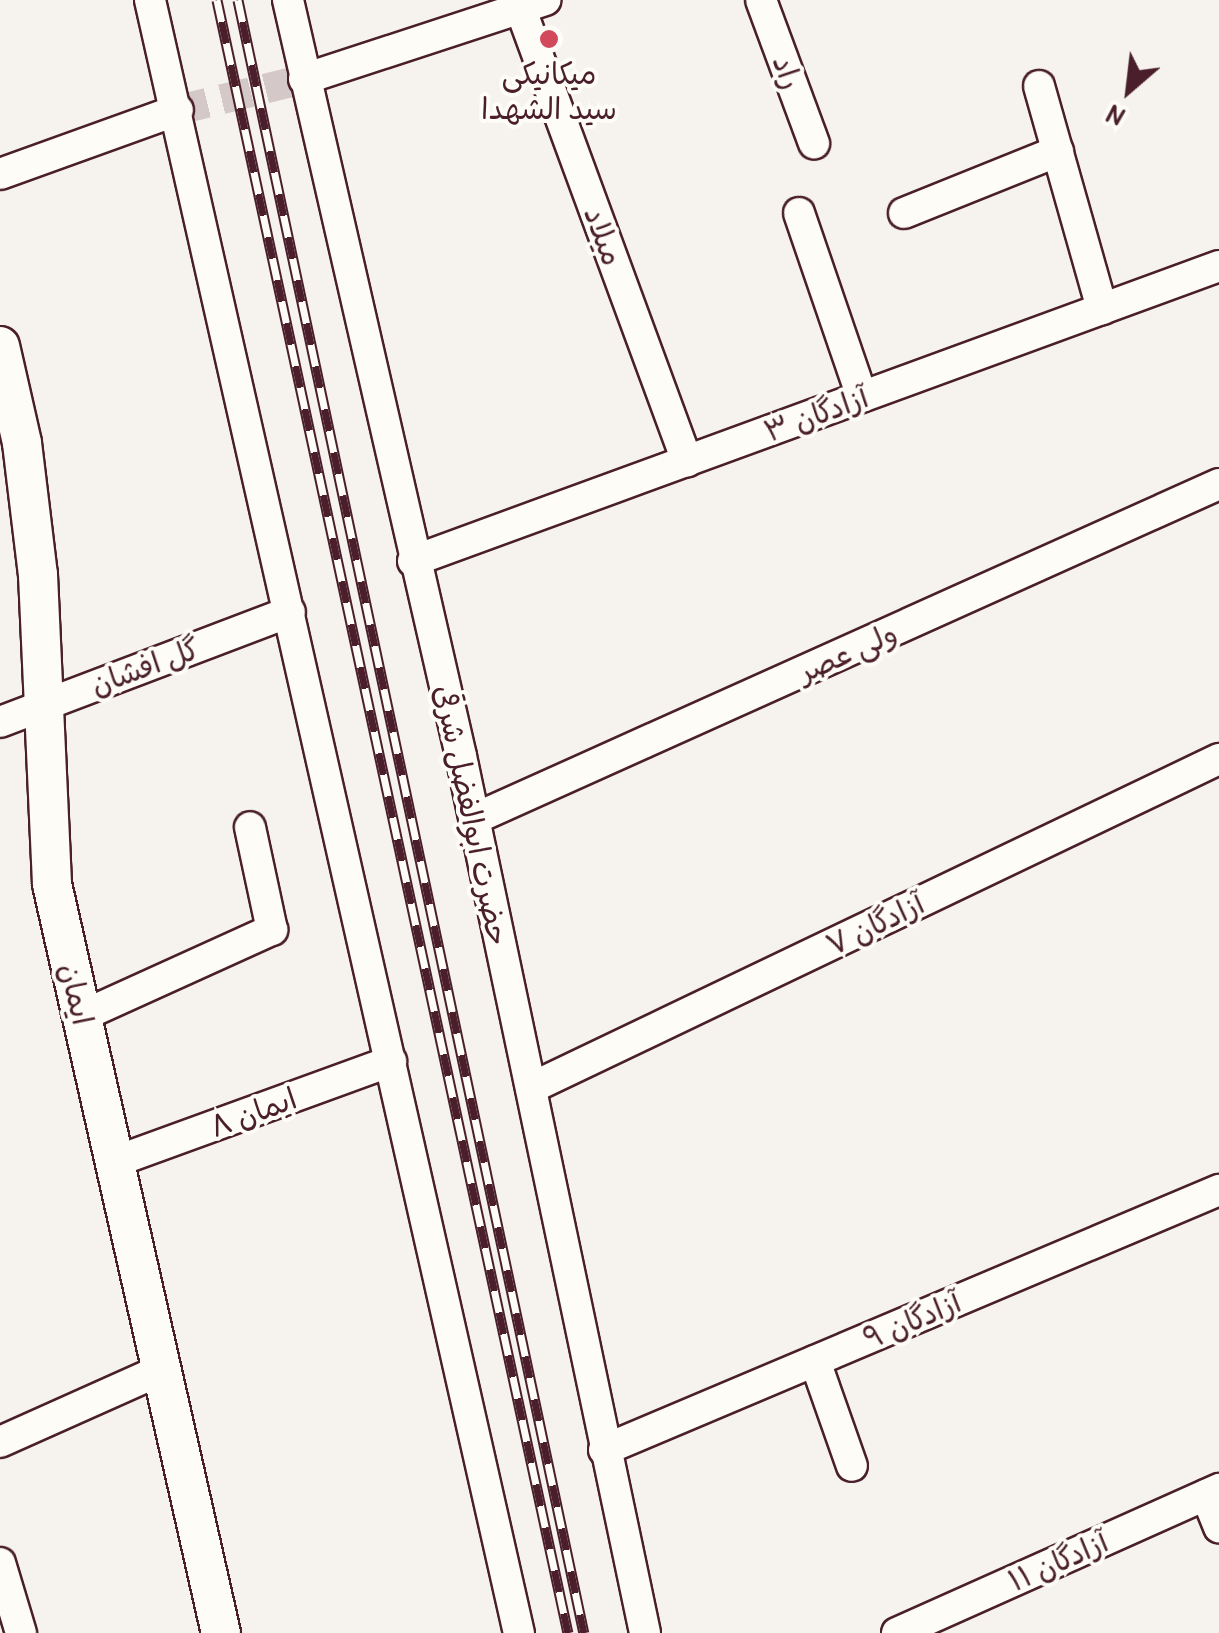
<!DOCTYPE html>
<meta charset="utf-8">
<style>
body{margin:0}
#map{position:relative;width:1219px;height:1633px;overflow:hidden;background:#f6f3ef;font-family:"Patrick Hand","Playpen Sans Arabic",sans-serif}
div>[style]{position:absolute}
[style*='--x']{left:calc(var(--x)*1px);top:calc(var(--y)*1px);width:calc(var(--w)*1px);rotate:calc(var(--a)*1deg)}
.minor-tunnel>*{height:30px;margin-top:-15px;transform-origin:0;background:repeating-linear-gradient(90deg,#d4c9c8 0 30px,transparent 0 45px)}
.roads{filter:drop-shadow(2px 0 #4a1f2b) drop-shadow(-2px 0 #4a1f2b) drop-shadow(0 2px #4a1f2b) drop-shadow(0 -2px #4a1f2b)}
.minor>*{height:30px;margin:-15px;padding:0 15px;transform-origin:15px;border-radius:15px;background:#fdfcf7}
.tertiary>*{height:38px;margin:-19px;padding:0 19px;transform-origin:19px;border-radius:19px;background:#fdfcf7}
.rail>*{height:11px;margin-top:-5.5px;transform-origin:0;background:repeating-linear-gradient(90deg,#fdfcf7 0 22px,#4a1f2b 0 44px);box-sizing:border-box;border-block:2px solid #4a1f2b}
.dots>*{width:28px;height:28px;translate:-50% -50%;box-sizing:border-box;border:5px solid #fdfcf7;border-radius:50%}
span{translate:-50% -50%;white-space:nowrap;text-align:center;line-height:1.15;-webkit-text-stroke:8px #fdfcf7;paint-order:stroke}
.street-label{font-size:30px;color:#4a1f2b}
.poi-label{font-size:30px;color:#4a1f2b}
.north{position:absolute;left:1079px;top:40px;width:100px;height:100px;-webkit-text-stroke:8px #fdfcf7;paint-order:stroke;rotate:208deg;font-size:28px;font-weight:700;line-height:40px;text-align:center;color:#4a1f2b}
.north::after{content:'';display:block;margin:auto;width:35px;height:45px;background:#4a1f2b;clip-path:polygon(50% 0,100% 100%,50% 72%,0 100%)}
</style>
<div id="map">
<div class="minor-tunnel">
<div style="--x:178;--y:110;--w:130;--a:-13.8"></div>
</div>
<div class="roads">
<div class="minor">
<div style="--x:150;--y:0;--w:1674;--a:77.27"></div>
<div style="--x:288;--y:0;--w:776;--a:77.11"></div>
<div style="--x:461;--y:756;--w:896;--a:78.15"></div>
<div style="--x:761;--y:0;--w:153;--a:69.7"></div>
<div style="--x:521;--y:10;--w:481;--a:69.8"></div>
<div style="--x:304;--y:79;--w:254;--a:-18.1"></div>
<div style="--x:1039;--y:86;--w:232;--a:74.2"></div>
<div style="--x:0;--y:174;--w:189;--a:-19.8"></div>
<div style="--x:799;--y:213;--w:194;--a:71.1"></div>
<div style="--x:904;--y:213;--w:166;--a:-21.9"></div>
<div style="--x:413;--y:561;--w:858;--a:-20.1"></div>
<div style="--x:0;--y:722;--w:310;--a:-20.8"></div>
<div style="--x:474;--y:819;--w:817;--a:-24.21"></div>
<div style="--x:82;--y:1016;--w:209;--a:-24.4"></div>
<div style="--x:272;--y:930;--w:105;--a:-102.1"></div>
<div style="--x:531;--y:1088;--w:763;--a:-25.56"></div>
<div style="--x:114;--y:1162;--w:295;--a:-20"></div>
<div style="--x:815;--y:1361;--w:111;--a:70.6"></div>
<div style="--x:0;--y:1442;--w:176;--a:-24.1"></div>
<div style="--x:604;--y:1450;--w:668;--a:-22.92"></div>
<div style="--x:1206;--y:1495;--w:35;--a:68"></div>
<div style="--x:0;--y:1563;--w:73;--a:73.3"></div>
<div style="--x:897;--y:1633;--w:353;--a:-24.1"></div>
</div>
<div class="tertiary">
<div style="--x:0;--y:346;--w:99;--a:77.2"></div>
<div style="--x:22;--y:443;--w:133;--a:83.1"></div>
<div style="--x:38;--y:575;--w:309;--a:87.4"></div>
<div style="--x:52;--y:884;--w:768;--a:77.29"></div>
</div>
</div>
<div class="rail">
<div style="--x:217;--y:0;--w:1670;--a:77.87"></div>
<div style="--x:238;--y:0;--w:1669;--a:78.04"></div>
</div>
<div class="dots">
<div style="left:549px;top:39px;background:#d1495b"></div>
</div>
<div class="street-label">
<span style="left:788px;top:72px;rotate:70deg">راد</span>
<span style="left:604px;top:236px;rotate:70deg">میلاد</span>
<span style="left:816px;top:414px;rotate:-20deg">۳ آزادگان</span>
<span style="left:847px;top:652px;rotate:-24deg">ولی عصر</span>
<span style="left:145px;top:666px;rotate:-20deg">گل افشان</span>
<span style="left:472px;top:815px;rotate:78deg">حضرت ابوالفضل شرقی</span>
<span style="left:875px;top:924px;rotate:-26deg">۷ آزادگان</span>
<span style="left:77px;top:994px;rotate:77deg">ایمان</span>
<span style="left:253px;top:1112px;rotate:-20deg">ایمان ۸</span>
<span style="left:912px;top:1320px;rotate:-23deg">۹ آزادگان</span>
<span style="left:1058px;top:1561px;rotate:-24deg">۱۱ آزادگان</span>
</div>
<div class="poi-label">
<span style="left:549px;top:90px">میکانیکی<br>سید الشهدا</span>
</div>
<div class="north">N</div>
</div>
